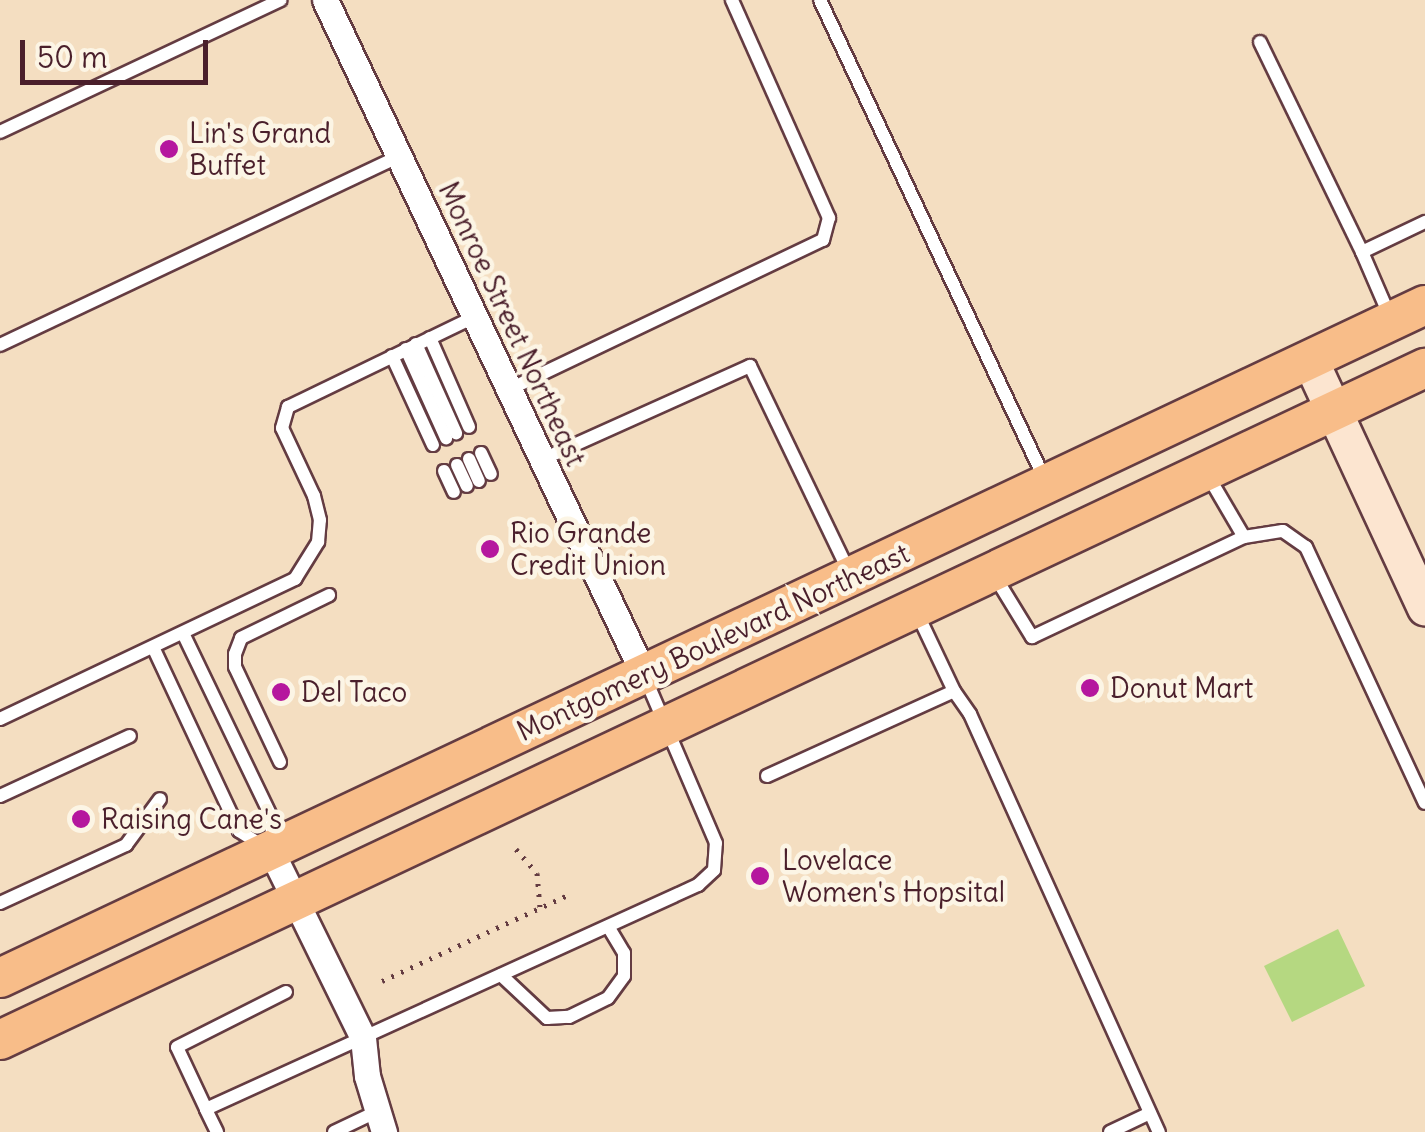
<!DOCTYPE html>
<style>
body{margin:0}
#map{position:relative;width:1425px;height:1132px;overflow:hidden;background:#f4dec1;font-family:Delius,sans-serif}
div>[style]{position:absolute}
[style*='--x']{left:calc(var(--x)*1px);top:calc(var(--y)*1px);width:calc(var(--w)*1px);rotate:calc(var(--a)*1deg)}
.green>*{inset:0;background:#b5d881}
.path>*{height:5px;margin-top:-2.5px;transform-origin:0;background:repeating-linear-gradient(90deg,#643c42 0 2.5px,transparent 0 10.5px)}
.roads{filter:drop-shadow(2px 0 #643c42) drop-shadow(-2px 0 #643c42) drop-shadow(0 2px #643c42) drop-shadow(0 -2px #643c42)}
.lane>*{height:12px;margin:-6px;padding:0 6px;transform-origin:6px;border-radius:6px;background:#fff}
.street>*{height:25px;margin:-12.5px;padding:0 12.5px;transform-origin:12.5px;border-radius:12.5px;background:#fff}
.secondary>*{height:35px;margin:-17.5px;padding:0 17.5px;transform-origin:17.5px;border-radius:17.5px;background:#fce5d0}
.primary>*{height:38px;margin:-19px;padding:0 19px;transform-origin:19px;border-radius:19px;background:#f8bd89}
.dots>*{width:28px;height:28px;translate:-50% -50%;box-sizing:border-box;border:5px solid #fcf5e5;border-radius:50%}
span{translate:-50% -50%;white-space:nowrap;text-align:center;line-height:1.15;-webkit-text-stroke:9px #fcf5e5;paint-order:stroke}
.poi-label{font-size:28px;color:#4a1f2b}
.left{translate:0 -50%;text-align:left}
.street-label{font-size:28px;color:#4a1f2b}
.scale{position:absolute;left:20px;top:40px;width:188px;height:45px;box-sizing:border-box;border:5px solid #4a1f2b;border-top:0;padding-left:12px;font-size:30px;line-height:35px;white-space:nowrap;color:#4a1f2b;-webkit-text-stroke:8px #fcf5e5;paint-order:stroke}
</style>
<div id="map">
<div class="green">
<div style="clip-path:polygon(1338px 929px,1365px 986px,1292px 1022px,1264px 966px)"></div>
</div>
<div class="path">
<div style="--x:516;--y:849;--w:32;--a:49"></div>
<div style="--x:537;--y:873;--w:35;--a:85"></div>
<div style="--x:382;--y:981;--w:203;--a:-24.8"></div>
</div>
<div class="roads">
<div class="lane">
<div style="--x:820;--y:0;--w:532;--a:64.88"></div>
<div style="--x:1260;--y:42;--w:233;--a:64.1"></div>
<div style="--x:0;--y:132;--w:310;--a:-25.2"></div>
<div style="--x:1391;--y:319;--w:73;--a:-113.4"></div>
<div style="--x:1362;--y:252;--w:70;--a:-25.5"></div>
<div style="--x:430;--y:338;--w:97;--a:66.3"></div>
<div style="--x:416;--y:344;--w:98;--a:65.8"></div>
<div style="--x:0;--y:345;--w:442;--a:-25.3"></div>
<div style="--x:406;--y:349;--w:98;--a:65.8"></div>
<div style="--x:392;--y:356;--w:98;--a:65.3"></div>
<div style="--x:510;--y:389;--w:347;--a:-25.5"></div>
<div style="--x:823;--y:240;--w:23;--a:-75"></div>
<div style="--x:829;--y:218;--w:239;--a:-114"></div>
<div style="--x:481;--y:453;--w:23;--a:65"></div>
<div style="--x:469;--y:459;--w:24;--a:66"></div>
<div style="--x:543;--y:459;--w:227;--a:-24.2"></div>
<div style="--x:750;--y:366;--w:231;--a:64.3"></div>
<div style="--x:457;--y:465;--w:23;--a:65"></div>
<div style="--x:444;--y:471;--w:23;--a:65"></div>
<div style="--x:1207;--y:474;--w:73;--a:59.6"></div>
<div style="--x:994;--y:575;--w:73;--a:58.5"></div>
<div style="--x:1032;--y:637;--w:234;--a:-25.3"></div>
<div style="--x:1244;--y:537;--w:39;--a:-9"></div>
<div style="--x:1283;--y:531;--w:28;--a:35"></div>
<div style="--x:1306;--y:547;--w:282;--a:65.1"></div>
<div style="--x:153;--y:647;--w:203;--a:64.9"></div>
<div style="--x:239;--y:831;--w:38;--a:32"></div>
<div style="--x:271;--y:851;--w:33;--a:-88"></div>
<div style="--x:272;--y:818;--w:205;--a:-115.7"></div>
<div style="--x:954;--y:691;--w:28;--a:55"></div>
<div style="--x:970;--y:714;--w:459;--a:65.7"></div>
<div style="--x:0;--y:719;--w:327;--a:-25.4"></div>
<div style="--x:295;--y:579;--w:44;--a:-58.1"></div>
<div style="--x:318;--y:542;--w:22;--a:-85"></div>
<div style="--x:320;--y:520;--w:25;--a:-104"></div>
<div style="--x:314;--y:496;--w:75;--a:-115.2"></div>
<div style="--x:282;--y:428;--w:22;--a:-74"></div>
<div style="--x:288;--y:407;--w:209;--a:-25.8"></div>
<div style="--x:280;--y:762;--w:105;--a:-115.3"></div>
<div style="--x:235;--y:667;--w:13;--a:-90"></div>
<div style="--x:235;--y:654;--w:17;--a:-69"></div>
<div style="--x:241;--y:638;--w:98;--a:-26"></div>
<div style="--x:767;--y:776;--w:205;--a:-24.4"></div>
<div style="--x:954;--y:691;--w:89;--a:-115.4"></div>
<div style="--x:0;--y:796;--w:143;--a:-24.8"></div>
<div style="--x:0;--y:903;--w:139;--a:-24.7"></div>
<div style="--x:126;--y:845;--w:57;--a:-53.5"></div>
<div style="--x:501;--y:975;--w:63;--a:43.1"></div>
<div style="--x:547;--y:1018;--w:22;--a:-3"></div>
<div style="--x:569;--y:1017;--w:43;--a:-26"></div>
<div style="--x:608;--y:998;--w:27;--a:-54"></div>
<div style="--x:624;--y:976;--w:23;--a:-90"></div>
<div style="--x:624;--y:953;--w:31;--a:-121"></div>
<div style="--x:206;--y:1109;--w:68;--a:-115.1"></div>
<div style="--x:177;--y:1047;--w:122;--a:-26.8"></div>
<div style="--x:217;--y:1132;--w:25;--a:-116"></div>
<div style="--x:206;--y:1109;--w:541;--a:-24.48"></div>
<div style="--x:698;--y:885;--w:22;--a:-43"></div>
<div style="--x:714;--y:870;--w:27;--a:-86"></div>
<div style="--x:716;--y:843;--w:183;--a:-113.2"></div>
<div style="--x:334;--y:1132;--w:49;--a:-25.5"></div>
<div style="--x:1110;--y:1132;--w:44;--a:-25.4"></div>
</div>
<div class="street">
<div style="--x:325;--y:0;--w:747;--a:64.7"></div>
<div style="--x:271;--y:851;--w:208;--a:63.8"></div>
<div style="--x:363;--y:1038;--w:38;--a:84"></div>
<div style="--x:367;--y:1076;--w:59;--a:73.1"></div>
</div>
<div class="secondary">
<div style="--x:1310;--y:360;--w:273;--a:65.1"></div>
</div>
<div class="primary">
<div style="--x:0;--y:978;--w:1576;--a:-25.28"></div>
<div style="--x:0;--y:1040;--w:1576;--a:-25.25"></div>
</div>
</div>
<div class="dots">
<div style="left:169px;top:149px;background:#b5179e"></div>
<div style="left:490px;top:549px;background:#b5179e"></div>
<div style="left:1090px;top:688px;background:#b5179e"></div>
<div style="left:281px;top:692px;background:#b5179e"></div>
<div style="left:81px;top:819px;background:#b5179e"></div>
<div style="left:760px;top:876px;background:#b5179e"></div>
</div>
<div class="poi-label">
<span class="left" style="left:189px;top:149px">Lin's Grand<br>Buffet</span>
<span class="left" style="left:510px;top:549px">Rio Grande<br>Credit Union</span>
<span class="left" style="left:1110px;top:688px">Donut Mart</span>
<span class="left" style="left:301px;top:692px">Del Taco</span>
<span class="left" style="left:101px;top:819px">Raising Cane's</span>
<span class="left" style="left:782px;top:876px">Lovelace<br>Women's Hopsital</span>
</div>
<div class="street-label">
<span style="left:512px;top:324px;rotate:65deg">Monroe Street Northeast</span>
<span style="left:713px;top:642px;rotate:-25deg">Montgomery Boulevard Northeast</span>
</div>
<div class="scale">50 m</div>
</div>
